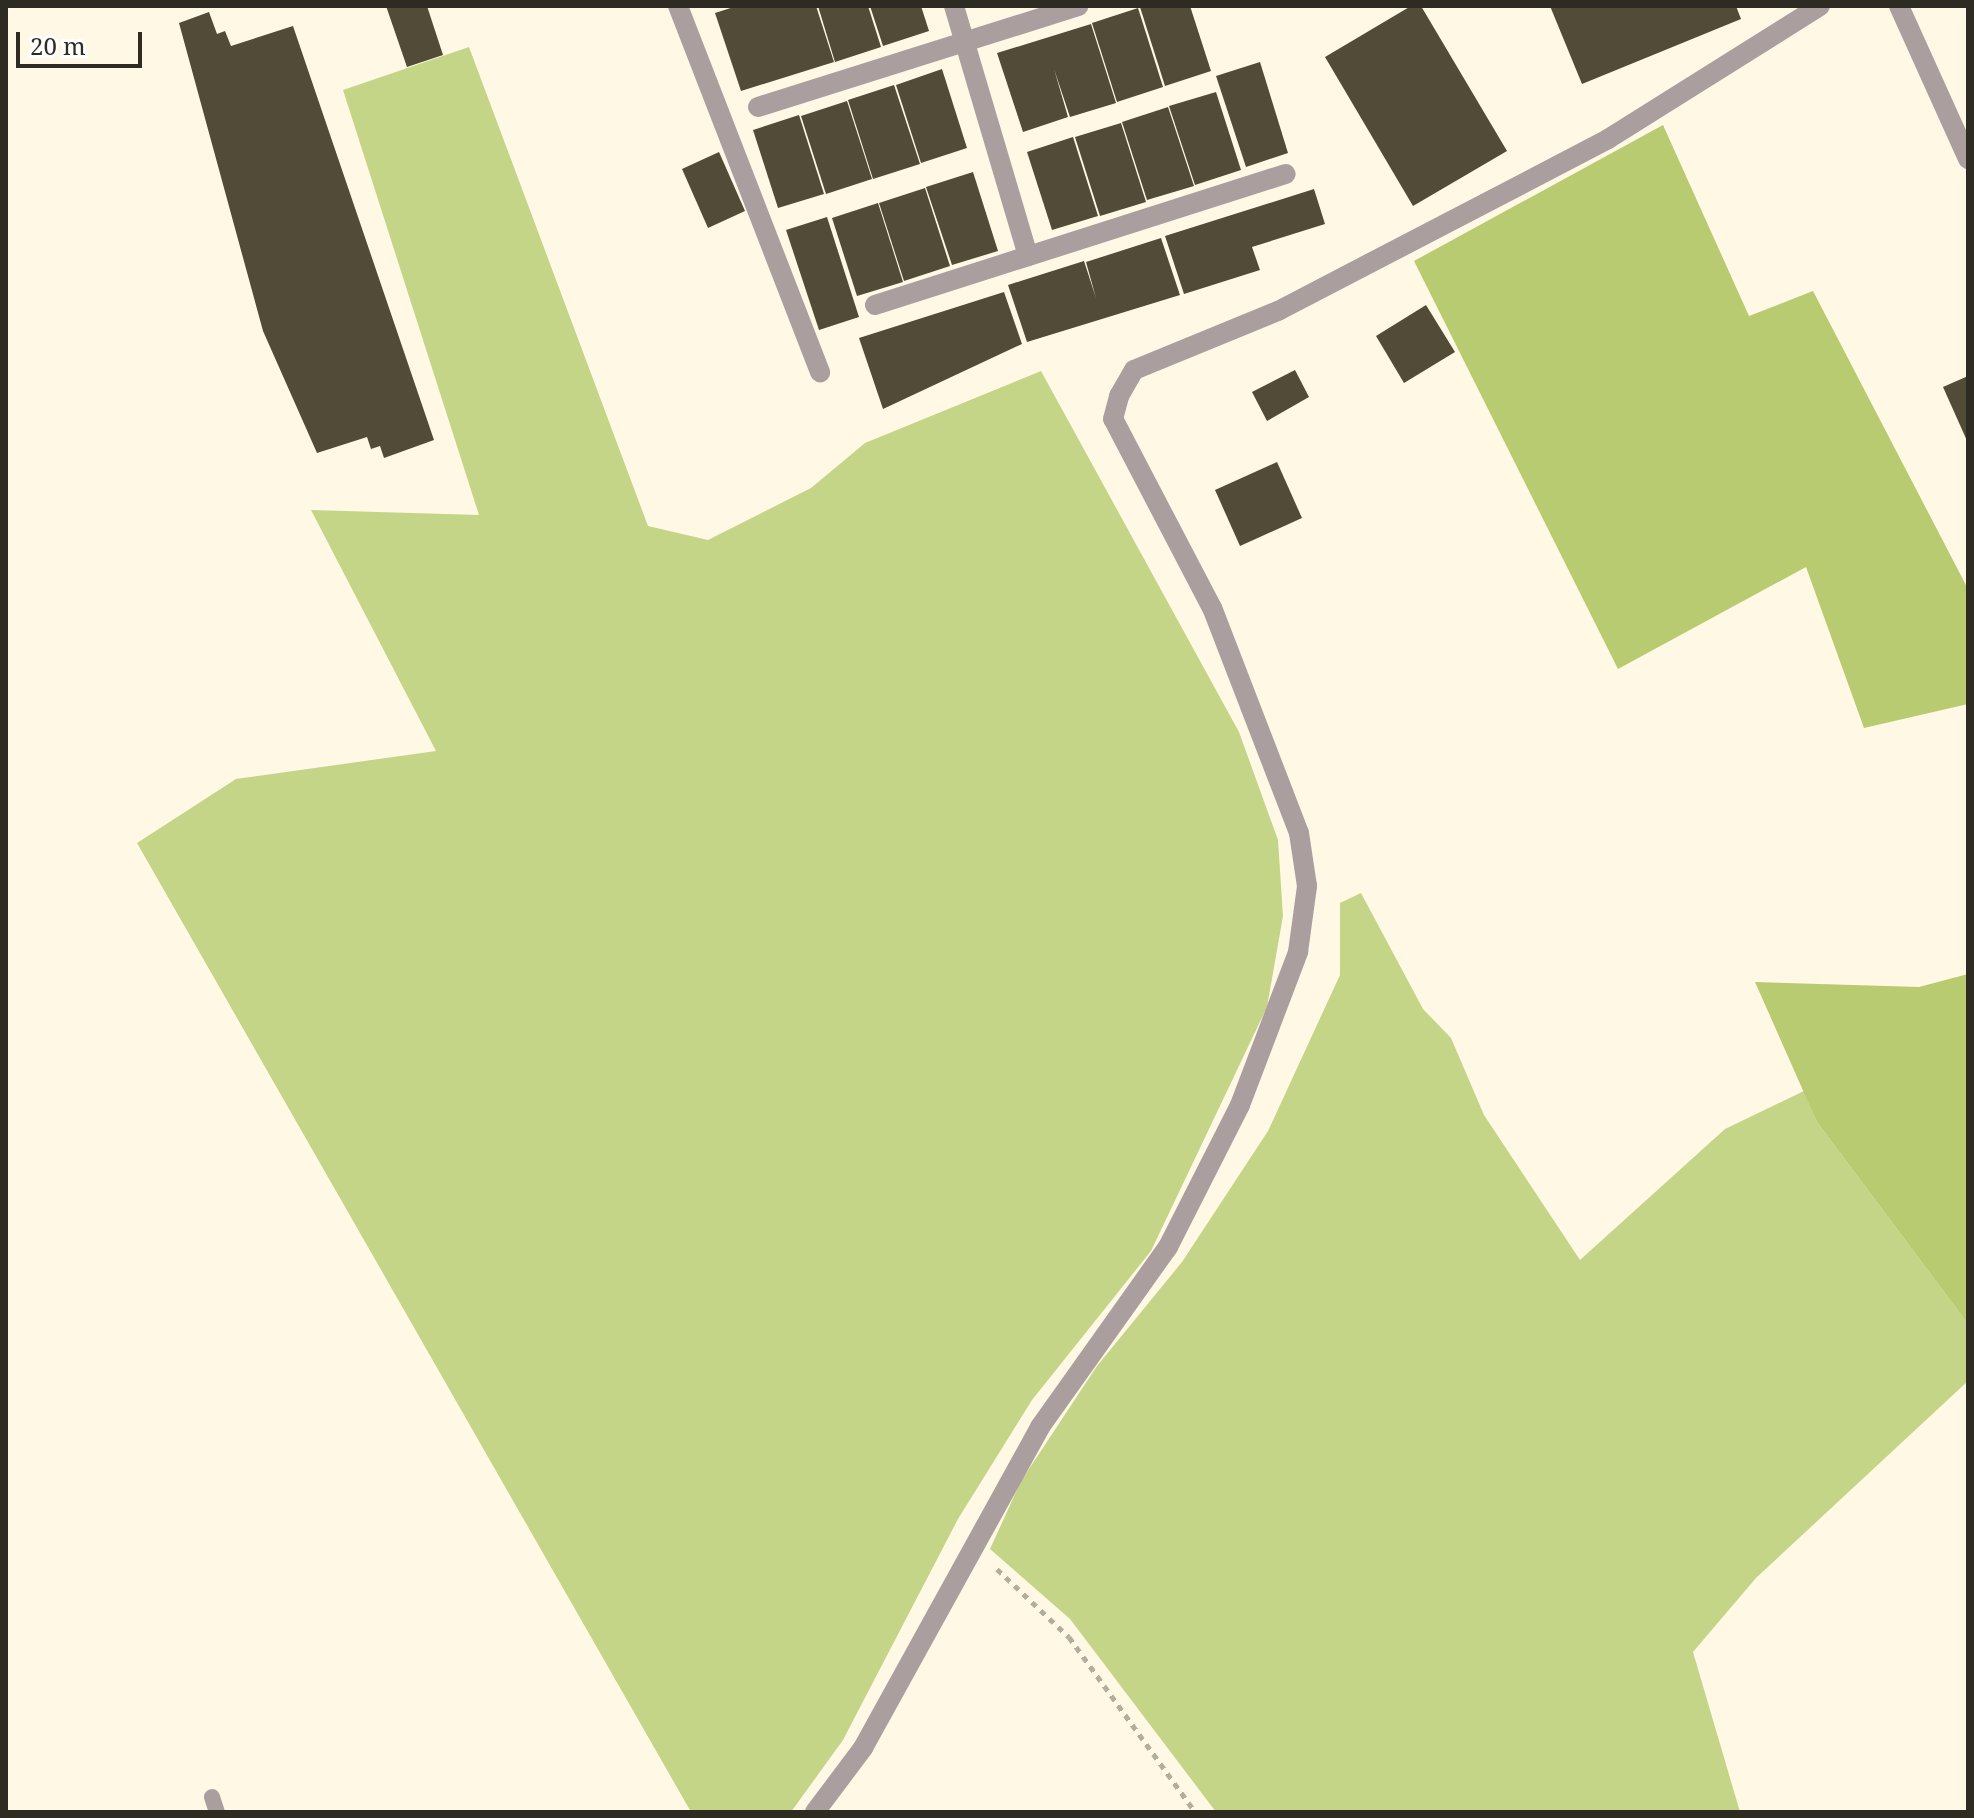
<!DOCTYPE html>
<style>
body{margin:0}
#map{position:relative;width:1974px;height:1818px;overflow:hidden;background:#fff8e5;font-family:"Noto Serif",serif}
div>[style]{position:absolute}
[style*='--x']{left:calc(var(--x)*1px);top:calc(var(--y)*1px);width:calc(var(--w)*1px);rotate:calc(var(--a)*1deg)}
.green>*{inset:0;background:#c4d588}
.forest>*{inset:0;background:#b8cb70}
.building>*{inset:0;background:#524b37}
.path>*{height:5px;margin-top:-2.5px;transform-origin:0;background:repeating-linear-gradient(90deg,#b3ad9e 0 6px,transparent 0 12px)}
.lane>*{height:16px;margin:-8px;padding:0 8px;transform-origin:8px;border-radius:8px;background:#ab9e9f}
.street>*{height:20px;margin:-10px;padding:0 10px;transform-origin:10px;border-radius:10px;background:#ab9e9f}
span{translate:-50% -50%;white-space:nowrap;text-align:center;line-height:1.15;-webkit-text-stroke:8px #fff;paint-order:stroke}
.frame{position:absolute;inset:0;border:8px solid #2e2b22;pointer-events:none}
.scale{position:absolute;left:16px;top:32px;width:126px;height:36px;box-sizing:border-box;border:4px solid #2e2b22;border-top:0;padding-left:10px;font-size:24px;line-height:28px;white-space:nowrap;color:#2e2b22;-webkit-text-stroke:6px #fff;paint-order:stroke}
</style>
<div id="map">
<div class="green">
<div style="clip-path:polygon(469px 47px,648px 526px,708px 540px,811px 488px,865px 443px,1041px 371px,1239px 732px,1278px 840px,1283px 916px,1267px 1007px,1151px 1251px,1032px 1400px,958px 1519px,843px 1740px,791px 1812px,691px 1812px,137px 843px,236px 779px,436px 751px,311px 510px,479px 515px,343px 90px)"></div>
<div style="clip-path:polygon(1361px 893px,1423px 1009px,1451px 1038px,1484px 1115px,1580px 1260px,1725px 1129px,1804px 1091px,1817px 1122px,1968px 1324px,1968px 1381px,1756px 1578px,1693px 1652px,1740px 1812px,1216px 1812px,1070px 1619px,990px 1549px,1021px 1481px,1097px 1366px,1182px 1262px,1268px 1131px,1340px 975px,1340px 903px)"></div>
</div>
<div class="forest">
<div style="clip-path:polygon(1663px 125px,1749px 316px,1813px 291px,1968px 589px,1968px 704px,1864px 728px,1806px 567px,1618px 669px,1414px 261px)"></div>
<div style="clip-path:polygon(1968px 974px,1968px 1324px,1817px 1122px,1755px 982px,1919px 987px)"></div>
</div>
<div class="building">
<div style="clip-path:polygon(386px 6px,427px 6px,443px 55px,407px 67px)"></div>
<div style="clip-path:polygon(737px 6px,816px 6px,834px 62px,741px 91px,715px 13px)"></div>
<div style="clip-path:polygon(818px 6px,868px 6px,881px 47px,835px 62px)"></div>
<div style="clip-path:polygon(870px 6px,921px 6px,929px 31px,883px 46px)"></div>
<div style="clip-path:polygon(1190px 6px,1211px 71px,1165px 86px,1140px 7px)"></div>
<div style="clip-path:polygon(1411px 6px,1421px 6px,1507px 151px,1413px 206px,1325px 57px)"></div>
<div style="clip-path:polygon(1550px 6px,1736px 6px,1741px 19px,1582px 84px)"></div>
<div style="clip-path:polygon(1138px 8px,1163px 87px,1117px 102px,1092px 23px)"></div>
<div style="clip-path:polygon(209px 12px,217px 34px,225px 31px,231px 46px,293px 26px,434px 440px,384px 458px,380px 446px,371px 449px,367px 437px,317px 453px,263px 331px,179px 23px)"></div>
<div style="clip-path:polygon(1091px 24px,1116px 103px,1070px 117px,1054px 69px,1068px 117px,1023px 132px,997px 53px)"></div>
<div style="clip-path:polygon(1260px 62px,1288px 153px,1246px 167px,1216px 76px)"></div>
<div style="clip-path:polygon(942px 69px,967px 148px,921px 163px,896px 85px)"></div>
<div style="clip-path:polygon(894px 85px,920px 164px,873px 179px,848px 100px)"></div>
<div style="clip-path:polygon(1216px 92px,1241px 170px,1195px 185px,1169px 106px)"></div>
<div style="clip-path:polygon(847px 101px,872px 179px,826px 194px,801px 116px)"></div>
<div style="clip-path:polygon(1168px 107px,1194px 186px,1147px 200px,1122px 122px)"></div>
<div style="clip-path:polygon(799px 115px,824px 194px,778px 208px,753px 130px)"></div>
<div style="clip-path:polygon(1121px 123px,1146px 202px,1100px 216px,1075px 137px)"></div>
<div style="clip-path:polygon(1073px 137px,1098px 216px,1052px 230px,1027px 152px)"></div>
<div style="clip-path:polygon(719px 152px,745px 211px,708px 228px,682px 169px)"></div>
<div style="clip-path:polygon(973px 172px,998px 251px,952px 265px,926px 187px)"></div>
<div style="clip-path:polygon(925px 188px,950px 266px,904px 281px,879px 203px)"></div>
<div style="clip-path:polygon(1314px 189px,1325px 224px,1252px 247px,1260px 270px,1184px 294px,1165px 236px)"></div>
<div style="clip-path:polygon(878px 203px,903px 282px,857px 296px,832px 218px)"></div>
<div style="clip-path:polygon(827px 217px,859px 317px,819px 330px,786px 230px)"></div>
<div style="clip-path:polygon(1161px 238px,1180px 295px,1027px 342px,1008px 285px,1084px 261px,1096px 298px,1086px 262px)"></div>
<div style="clip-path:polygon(1004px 292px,1022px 344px,883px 409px,859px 338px)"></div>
<div style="clip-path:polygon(1426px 305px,1455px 352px,1404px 383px,1376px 336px)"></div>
<div style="clip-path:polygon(1295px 370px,1309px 397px,1267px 421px,1252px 392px)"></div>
<div style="clip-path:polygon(1968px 376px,1968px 443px,1943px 387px)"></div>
<div style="clip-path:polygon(1277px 462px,1302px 518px,1240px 546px,1215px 490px)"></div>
</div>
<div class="path">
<div style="--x:997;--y:1569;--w:99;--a:43.4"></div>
<div style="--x:1069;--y:1637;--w:216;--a:54.2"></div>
</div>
<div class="lane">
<div style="--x:212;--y:1797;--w:16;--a:72"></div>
</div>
<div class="street">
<div style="--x:678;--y:6;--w:393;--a:68.8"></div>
<div style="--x:954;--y:6;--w:261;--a:73.5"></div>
<div style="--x:1899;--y:6;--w:168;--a:65.7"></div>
<div style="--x:758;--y:107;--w:336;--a:-17.5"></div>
<div style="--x:875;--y:305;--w:431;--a:-17.7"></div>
<div style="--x:815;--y:1812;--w:80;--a:-53.1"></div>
<div style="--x:863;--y:1748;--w:367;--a:-61.1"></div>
<div style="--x:1040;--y:1427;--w:221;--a:-54.6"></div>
<div style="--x:1168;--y:1247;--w:159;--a:-63.1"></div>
<div style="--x:1240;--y:1105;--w:164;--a:-69.2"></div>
<div style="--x:1298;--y:952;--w:67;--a:-82.2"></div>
<div style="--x:1307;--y:886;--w:54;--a:-98.6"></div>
<div style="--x:1299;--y:833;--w:241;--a:-111.1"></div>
<div style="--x:1212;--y:608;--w:213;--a:-117.6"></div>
<div style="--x:1113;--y:419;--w:24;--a:-75"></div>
<div style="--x:1119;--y:396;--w:30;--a:-60"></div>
<div style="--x:1134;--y:370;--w:156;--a:-22.3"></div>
<div style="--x:1278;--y:311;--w:372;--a:-27.5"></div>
<div style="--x:1608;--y:139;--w:250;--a:-32.1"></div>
</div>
<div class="frame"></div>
<div class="scale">20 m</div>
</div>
